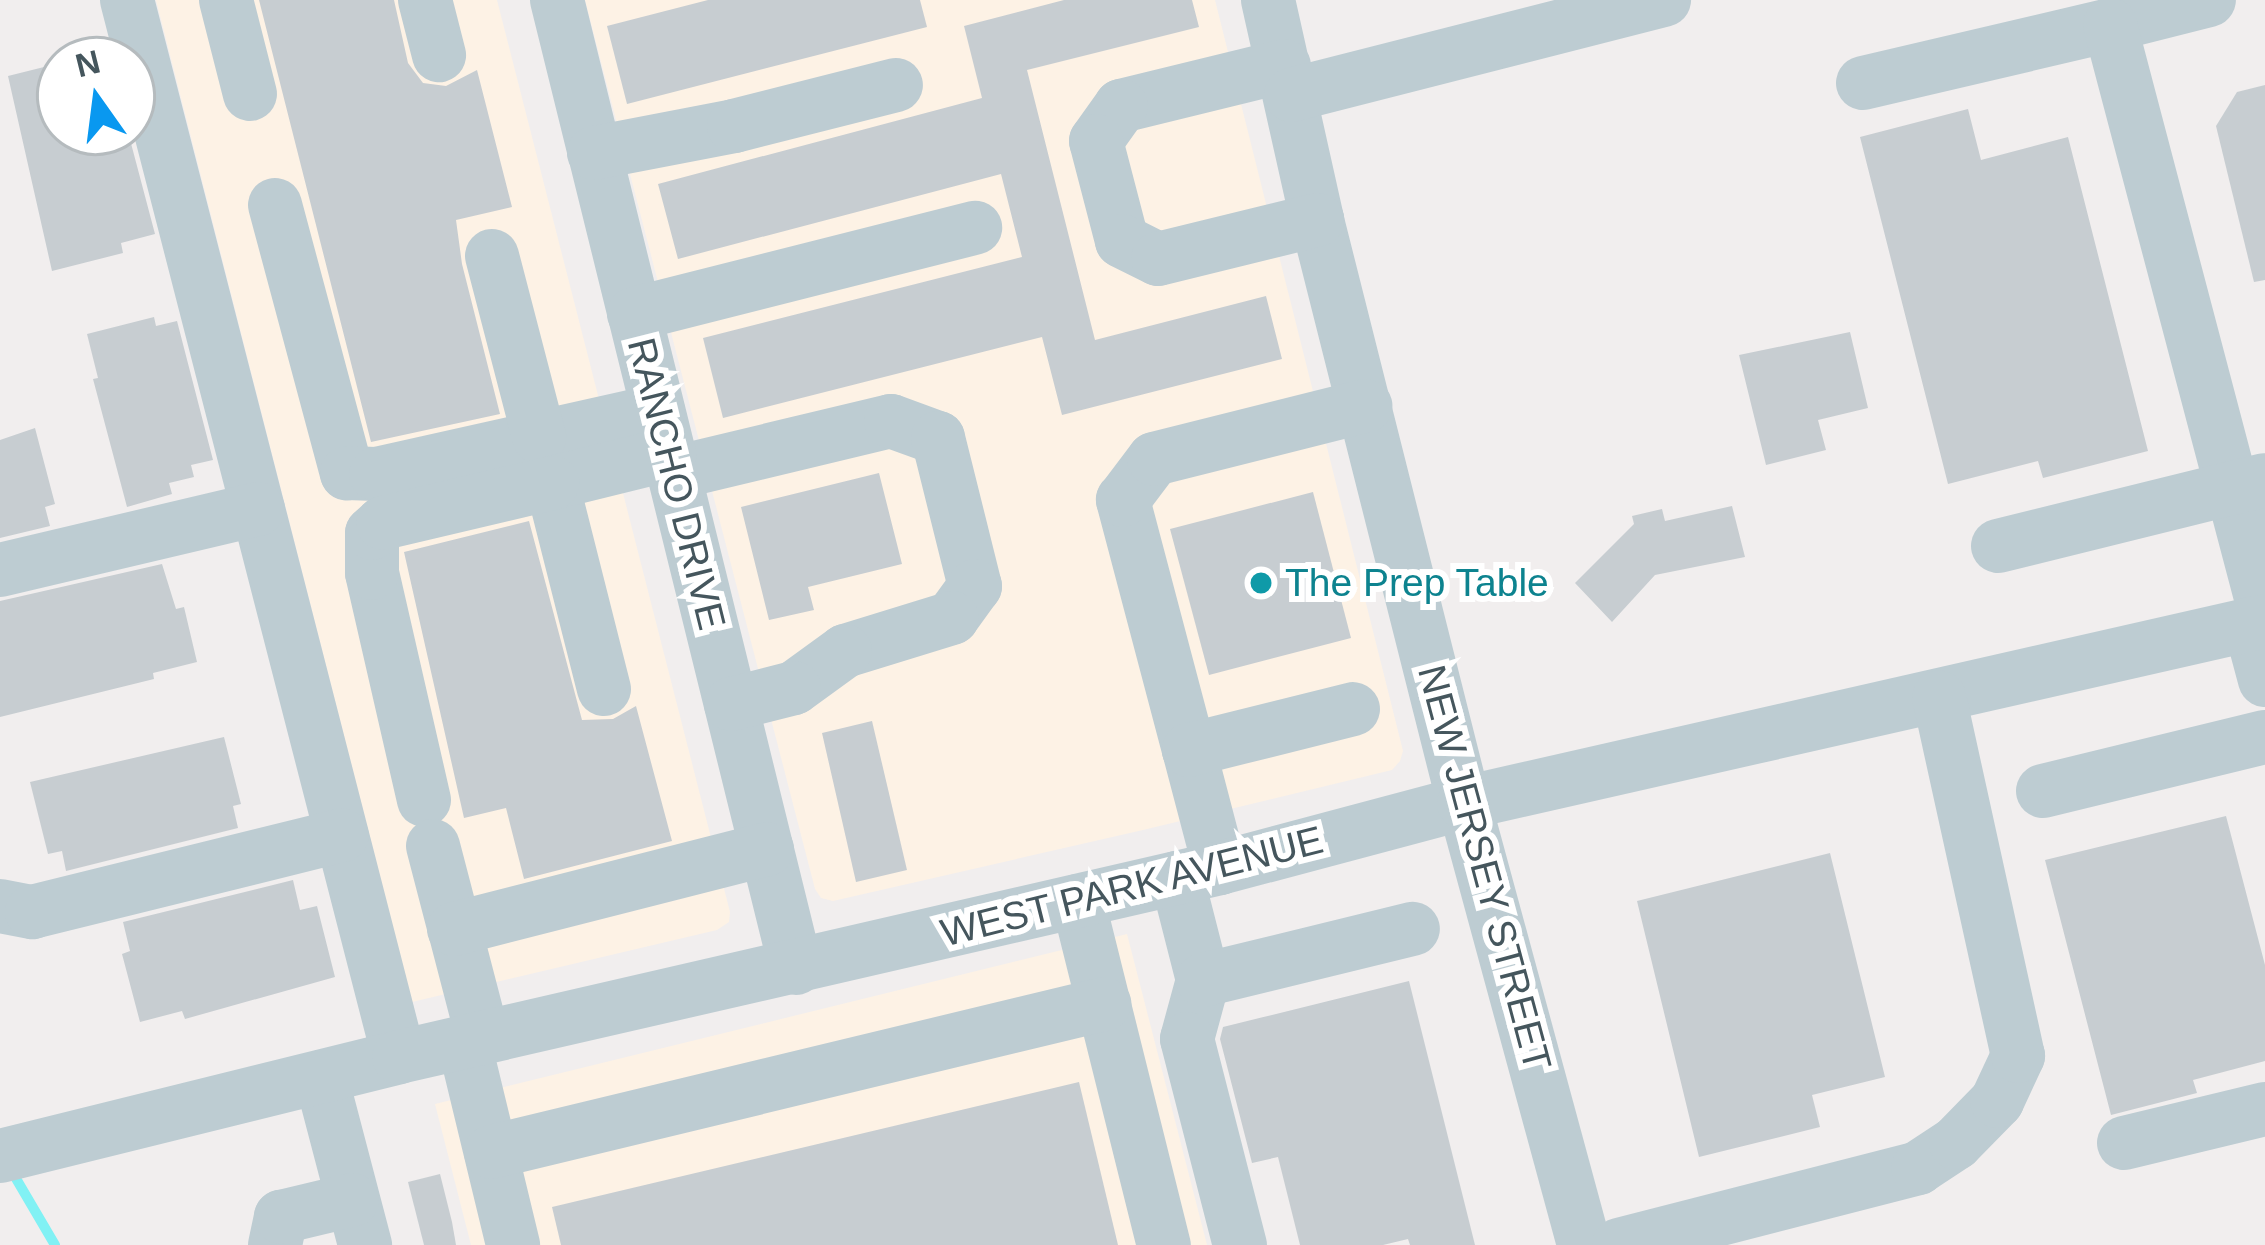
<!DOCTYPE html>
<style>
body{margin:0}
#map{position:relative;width:2265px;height:1245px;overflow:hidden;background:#f1eeee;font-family:Arial,sans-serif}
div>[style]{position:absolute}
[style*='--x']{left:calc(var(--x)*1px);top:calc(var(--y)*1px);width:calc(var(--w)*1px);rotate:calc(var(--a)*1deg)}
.commercial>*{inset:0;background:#fdf2e5}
.stream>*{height:10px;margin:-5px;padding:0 5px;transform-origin:5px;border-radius:5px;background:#81f1f4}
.building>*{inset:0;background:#c7cdd1}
.minor>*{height:54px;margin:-27px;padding:0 27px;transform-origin:27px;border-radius:27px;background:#bdccd2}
.dots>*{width:33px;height:33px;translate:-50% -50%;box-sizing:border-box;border:6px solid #fff;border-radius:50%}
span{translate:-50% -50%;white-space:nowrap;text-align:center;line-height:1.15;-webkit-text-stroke:12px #fff;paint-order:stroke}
.street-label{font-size:39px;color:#45565d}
.culture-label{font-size:39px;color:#0d838f}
.left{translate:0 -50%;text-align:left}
.north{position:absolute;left:36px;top:36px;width:120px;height:120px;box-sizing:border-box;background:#fff;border:3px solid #b5bbbe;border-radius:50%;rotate:346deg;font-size:33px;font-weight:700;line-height:48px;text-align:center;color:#45565d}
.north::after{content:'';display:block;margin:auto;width:42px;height:54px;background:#0998f0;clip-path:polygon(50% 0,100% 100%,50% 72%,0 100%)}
</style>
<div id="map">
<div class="commercial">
<div style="clip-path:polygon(156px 0,497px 0,730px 912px,729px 922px,717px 930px,412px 1002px)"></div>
<div style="clip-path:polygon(585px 0,1215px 0,1403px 751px,1400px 761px,1392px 770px,1143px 830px,833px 901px,821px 898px,815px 889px)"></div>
<div style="clip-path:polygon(1127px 934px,1207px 1245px,471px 1245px,435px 1104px)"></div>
</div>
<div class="stream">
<div style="--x:11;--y:1170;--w:87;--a:59.6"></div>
</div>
<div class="building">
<div style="clip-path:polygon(259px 0,394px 0,408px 63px,423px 83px,446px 86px,477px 70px,512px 207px,456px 220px,462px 264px,500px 414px,371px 442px)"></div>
<div style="clip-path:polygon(708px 0,920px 0,927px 27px,627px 104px,607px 26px)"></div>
<div style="clip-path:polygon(1064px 0,1192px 0,1199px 27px,1027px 70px,1095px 340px,1266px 296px,1282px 359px,1062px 415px,1042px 337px,723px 418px,703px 338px,1022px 257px,1001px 174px,678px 259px,658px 184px,982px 98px,964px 26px)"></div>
<div style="clip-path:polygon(60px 63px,60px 132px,128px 132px,155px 234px,121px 243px,123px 253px,52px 271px,8px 76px)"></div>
<div style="clip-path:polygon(2265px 85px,2265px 280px,2254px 282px,2216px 126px,2237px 92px)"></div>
<div style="clip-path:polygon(1968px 109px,1981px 160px,2068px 137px,2148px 451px,2043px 478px,2038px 461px,1948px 484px,1860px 137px)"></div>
<div style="clip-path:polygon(154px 317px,156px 326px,177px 321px,213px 460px,191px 465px,194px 477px,169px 483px,172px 494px,127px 507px,93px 379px,98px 378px,87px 334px)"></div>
<div style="clip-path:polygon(1850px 332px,1868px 408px,1818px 420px,1826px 450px,1766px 465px,1739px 355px)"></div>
<div style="clip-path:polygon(35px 428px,55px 504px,45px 507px,50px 526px,0 538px,0 440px)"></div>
<div style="clip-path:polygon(879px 473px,902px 564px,808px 587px,814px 610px,769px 620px,741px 507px)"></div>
<div style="clip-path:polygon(1313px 492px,1351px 638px,1209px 675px,1170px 529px)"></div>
<div style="clip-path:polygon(1732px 506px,1745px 557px,1655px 575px,1612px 622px,1575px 583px,1634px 524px,1632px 516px,1662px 509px,1665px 521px)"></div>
<div style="clip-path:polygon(529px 521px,582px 720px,613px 719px,636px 706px,672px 841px,524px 879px,506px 808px,464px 818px,404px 552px)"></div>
<div style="clip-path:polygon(162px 564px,176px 609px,184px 607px,197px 662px,153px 673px,154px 679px,0 717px,0 601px)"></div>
<div style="clip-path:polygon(872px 721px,907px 870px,856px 882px,822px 733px)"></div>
<div style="clip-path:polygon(224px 737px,241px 804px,233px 806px,238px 828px,66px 871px,62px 851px,48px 854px,30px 782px)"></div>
<div style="clip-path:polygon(2226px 816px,2265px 965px,2265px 1061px,2193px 1080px,2197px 1093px,2111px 1115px,2045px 860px)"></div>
<div style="clip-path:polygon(1830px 853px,1885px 1077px,1812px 1095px,1820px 1127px,1699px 1157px,1637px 901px)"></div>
<div style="clip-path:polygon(293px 880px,300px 910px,317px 906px,335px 977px,185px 1019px,182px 1011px,140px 1022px,122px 954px,130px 951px,123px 922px)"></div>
<div style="clip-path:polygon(1409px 981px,1475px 1245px,1410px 1245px,1408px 1239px,1383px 1245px,1300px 1245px,1278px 1157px,1252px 1163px,1220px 1039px,1223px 1027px)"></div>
<div style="clip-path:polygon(1079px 1082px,1118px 1245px,561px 1245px,552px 1207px)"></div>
<div style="clip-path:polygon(440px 1174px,452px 1222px,456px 1245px,424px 1245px,408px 1182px)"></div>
</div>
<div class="minor">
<div style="--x:127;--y:0;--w:1091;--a:75.57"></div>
<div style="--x:226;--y:0;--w:97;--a:75.7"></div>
<div style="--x:425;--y:0;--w:57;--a:75.7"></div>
<div style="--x:557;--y:0;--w:997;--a:76.13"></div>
<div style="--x:1268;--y:0;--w:225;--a:77.4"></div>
<div style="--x:1317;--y:220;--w:601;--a:75.85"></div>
<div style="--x:1464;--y:803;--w:458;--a:74.8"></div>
<div style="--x:2110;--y:25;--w:102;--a:-14.2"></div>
<div style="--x:1284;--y:66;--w:168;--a:166.2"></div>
<div style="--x:1121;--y:106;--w:43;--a:125.5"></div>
<div style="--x:1096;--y:141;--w:103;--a:75.4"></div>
<div style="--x:1122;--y:241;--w:40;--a:26.6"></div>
<div style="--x:1158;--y:259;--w:164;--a:-13.8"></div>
<div style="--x:1863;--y:83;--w:254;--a:-13.2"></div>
<div style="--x:2110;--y:25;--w:608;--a:75.23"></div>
<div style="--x:1291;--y:95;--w:385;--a:-14.3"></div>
<div style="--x:594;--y:153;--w:143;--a:-10.9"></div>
<div style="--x:734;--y:126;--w:167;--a:-14.2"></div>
<div style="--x:275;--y:205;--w:278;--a:75"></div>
<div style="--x:347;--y:473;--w:29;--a:2"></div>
<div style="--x:376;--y:474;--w:289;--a:-12.6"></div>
<div style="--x:492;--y:256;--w:187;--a:75.4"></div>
<div style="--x:634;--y:314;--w:352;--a:-14.2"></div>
<div style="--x:674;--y:473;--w:223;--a:-13.5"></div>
<div style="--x:891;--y:421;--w:50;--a:19.9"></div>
<div style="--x:938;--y:438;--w:153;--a:76"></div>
<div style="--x:975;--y:586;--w:39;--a:126"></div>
<div style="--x:952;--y:618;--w:112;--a:162.9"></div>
<div style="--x:845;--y:651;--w:63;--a:144"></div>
<div style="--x:794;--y:688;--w:65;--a:165.7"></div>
<div style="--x:1998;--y:546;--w:274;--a:-13.9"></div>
<div style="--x:0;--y:570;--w:265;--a:-13.3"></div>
<div style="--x:2250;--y:624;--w:58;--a:75"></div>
<div style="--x:604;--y:689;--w:212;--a:-104.2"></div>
<div style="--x:552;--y:483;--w:121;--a:-13.9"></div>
<div style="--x:1189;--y:750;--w:259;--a:-104.8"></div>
<div style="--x:1123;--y:500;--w:51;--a:-52.9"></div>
<div style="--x:1154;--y:459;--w:218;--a:-14.1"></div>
<div style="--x:2043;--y:791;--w:228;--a:-13.7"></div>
<div style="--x:424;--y:800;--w:233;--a:-102.9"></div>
<div style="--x:372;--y:573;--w:40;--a:-90"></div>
<div style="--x:372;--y:533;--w:15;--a:-42"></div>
<div style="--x:383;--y:523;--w:174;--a:-13.3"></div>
<div style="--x:433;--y:846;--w:198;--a:75.4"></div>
<div style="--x:1220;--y:868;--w:122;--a:-104.7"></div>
<div style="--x:1189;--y:750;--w:169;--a:-14"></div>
<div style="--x:1177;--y:878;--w:105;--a:75.7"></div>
<div style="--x:1203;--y:980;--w:61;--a:105.2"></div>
<div style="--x:1187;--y:1039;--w:213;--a:75.6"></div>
<div style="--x:1078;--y:901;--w:355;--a:76"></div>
<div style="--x:0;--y:906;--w:33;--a:11"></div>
<div style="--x:32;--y:912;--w:319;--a:-13.9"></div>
<div style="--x:454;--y:929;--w:323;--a:-14.3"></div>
<div style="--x:1203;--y:980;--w:216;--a:-13.7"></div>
<div style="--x:464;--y:1042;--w:209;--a:76.4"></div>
<div style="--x:321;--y:1077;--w:174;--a:75.3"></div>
<div style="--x:2124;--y:1143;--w:145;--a:-13.6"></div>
<div style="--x:491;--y:1152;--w:631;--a:-13.57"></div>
<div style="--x:0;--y:1156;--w:411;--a:-13.9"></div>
<div style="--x:399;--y:1057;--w:842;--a:-12.96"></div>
<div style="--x:1220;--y:868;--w:253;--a:-14.9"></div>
<div style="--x:1464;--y:803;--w:821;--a:-12.8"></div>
<div style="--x:275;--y:1245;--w:29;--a:-78"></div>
<div style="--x:281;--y:1217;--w:73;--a:-13.5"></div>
<div style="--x:1619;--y:1245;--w:309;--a:-14.4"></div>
<div style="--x:1918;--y:1168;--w:45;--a:-33.3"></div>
<div style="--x:1956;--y:1143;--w:59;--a:-45.7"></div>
<div style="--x:1997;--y:1101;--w:50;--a:-65"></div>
<div style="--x:2018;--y:1056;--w:367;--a:-102.4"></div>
</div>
<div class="dots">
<div style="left:1261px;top:583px;background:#0f9aa8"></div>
</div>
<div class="street-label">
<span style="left:676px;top:484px;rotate:76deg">RANCHO DRIVE</span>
<span style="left:1484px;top:868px;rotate:75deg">NEW JERSEY STREET</span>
<span style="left:1132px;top:887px;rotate:-14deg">WEST PARK AVENUE</span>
</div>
<div class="culture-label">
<span class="left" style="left:1285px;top:583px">The Prep Table</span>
</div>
<div class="north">N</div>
</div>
